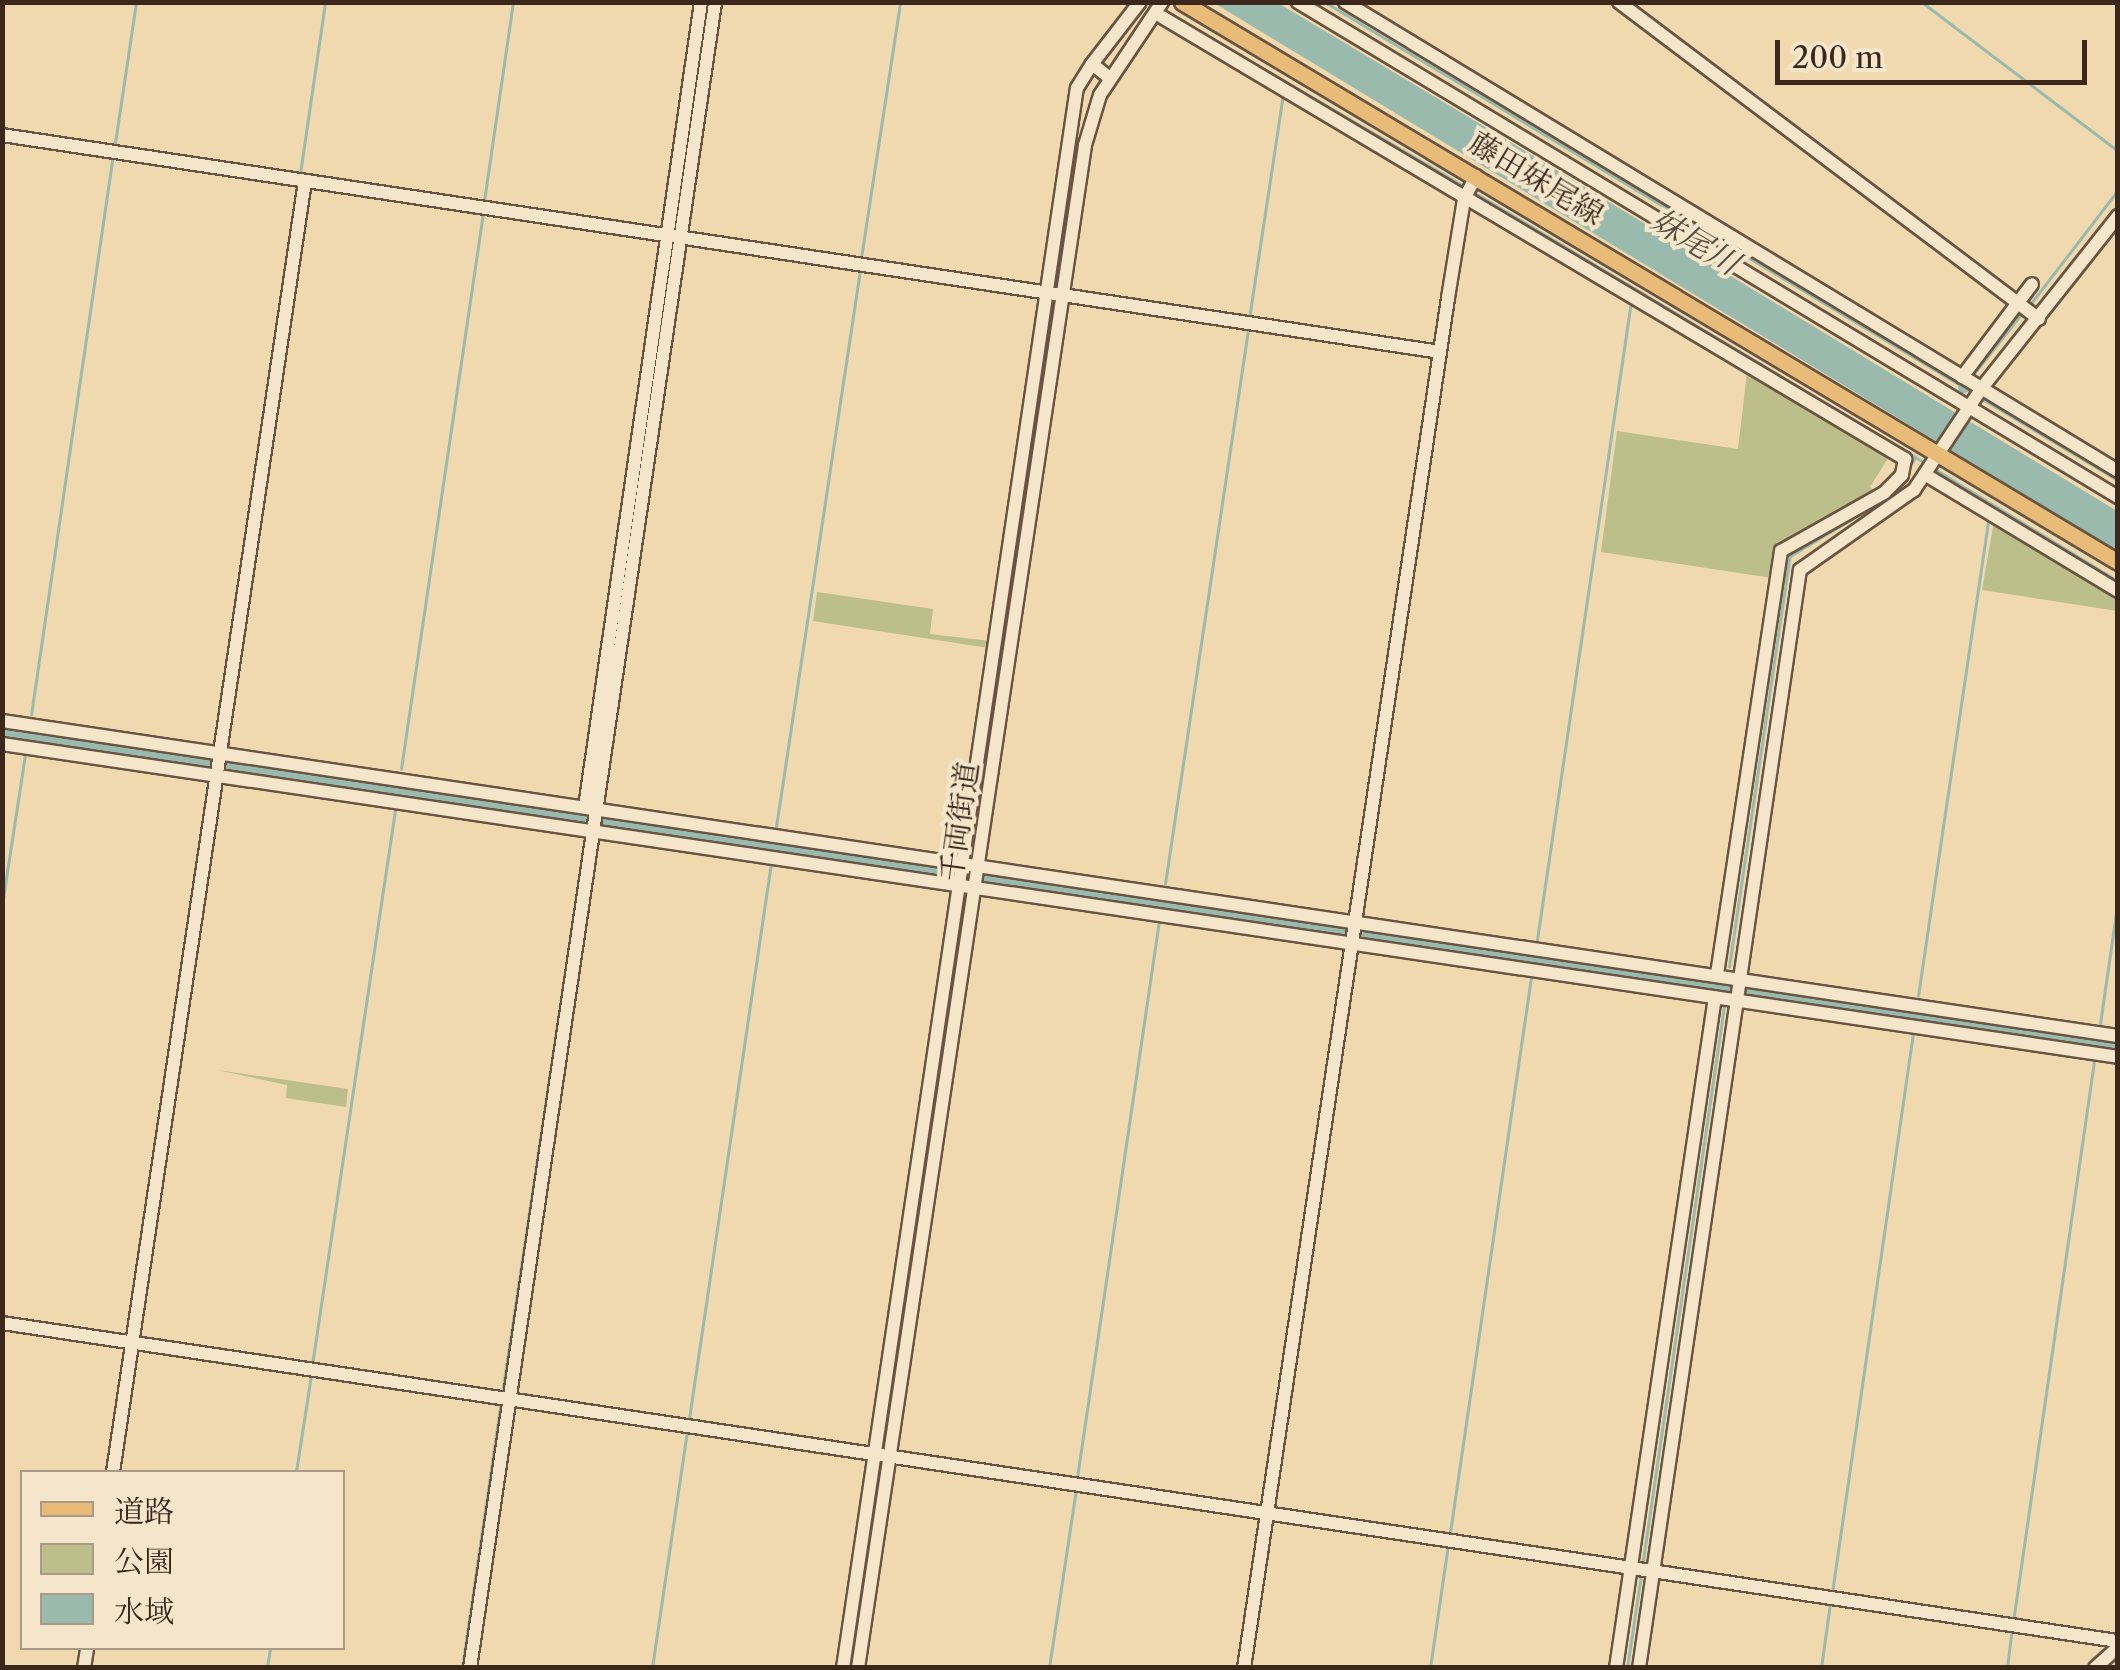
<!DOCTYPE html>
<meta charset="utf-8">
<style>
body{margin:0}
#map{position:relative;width:2120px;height:1670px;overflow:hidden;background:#f0d9af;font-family:"Libre Caslon Text","Noto Serif JP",serif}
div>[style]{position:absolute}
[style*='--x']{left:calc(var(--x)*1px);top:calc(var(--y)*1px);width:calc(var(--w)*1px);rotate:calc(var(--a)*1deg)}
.green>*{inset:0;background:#bcbf89}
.water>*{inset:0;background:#9abaae}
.stream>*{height:2.5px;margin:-1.25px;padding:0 1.25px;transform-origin:1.25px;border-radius:1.25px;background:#9abaae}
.canal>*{height:11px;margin:-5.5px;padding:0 5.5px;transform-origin:5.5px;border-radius:5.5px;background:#9abaae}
.river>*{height:18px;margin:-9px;padding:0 9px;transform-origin:9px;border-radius:9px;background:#9abaae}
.roads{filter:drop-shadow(2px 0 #685441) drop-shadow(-2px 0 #685441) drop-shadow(0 2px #685441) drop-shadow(0 -2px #685441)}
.minor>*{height:12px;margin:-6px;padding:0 6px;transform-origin:6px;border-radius:6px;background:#f5e6cb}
.major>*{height:15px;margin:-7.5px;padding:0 7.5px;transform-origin:7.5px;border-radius:7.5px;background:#e8bc78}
span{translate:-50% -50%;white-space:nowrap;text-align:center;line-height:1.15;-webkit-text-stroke:8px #f5e6cb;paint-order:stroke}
.street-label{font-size:30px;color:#3b271c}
.water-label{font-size:32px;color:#534c40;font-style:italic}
.frame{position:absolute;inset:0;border:5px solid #3b271c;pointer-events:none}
.legend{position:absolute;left:20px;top:1470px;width:325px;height:180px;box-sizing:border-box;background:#f5e6cb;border:2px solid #ab9a85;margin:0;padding:12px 18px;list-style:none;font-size:30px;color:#3b271c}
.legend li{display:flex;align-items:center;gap:20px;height:50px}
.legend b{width:50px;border:2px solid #ab9a85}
.scale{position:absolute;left:1775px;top:40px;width:312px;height:45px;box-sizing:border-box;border:5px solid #3b271c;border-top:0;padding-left:12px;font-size:30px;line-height:35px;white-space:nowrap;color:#3b271c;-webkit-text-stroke:8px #f5e6cb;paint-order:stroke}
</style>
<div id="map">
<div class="green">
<div style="clip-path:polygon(1747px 372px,1892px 452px,1870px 487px,1878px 493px,1780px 547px,1772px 578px,1601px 552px,1617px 431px,1738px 449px)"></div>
<div style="clip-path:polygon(1994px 521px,2117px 595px,2117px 611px,1982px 590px)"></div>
<div style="clip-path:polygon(817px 592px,933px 609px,930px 634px,990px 641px,989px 648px,813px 621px)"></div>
<div style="clip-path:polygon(217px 1070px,348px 1089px,346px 1107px,286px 1098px,287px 1085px)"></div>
</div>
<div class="water">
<div style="clip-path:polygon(1214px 3px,1278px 3px,1535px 157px,2117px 511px,2117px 551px)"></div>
</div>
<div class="stream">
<div style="--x:1325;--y:2;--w:753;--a:31.09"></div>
<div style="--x:1922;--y:2;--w:246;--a:37.2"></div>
<div style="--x:1162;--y:9;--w:351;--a:30.4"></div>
<div style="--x:1109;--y:53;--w:64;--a:-53.3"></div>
<div style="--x:115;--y:143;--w:143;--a:-81.5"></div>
<div style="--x:300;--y:174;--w:174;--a:-81.7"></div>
<div style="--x:1472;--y:191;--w:527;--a:30.95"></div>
<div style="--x:484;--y:201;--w:201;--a:-81.7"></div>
<div style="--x:861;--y:258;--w:259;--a:-81.3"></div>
<div style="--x:2029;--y:306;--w:146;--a:-52.5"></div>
<div style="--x:1249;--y:319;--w:227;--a:-81.4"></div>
<div style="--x:1972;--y:376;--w:82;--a:-51.4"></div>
<div style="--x:1981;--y:398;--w:160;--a:30.9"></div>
<div style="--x:1935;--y:469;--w:215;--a:31.5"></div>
<div style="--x:1893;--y:492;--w:40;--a:-57.1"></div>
<div style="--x:31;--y:715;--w:560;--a:-81.68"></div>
<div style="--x:401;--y:769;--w:562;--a:-81.61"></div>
<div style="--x:776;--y:827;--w:563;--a:-81.42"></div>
<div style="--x:1165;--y:884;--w:560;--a:-81.48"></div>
<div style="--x:2;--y:905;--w:153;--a:-81.3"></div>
<div style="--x:1537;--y:940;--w:646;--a:-81.63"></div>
<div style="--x:1729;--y:967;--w:416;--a:-81.6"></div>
<div style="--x:1790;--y:556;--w:93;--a:-31"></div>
<div style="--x:1918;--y:996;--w:485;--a:-81.6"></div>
<div style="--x:2100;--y:1024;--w:126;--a:-81.8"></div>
<div style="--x:312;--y:1365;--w:561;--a:-81.49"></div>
<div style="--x:502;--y:1394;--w:562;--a:-81.51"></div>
<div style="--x:689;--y:1419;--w:562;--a:-81.61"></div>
<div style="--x:296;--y:1472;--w:98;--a:-81.2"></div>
<div style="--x:1077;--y:1478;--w:563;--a:-81.63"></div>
<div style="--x:1450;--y:1533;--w:562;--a:-81.71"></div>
<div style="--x:1642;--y:1567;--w:567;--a:-81.68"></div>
<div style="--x:1832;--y:1593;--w:566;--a:-81.77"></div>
<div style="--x:2013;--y:1622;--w:567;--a:-81.78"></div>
<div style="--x:267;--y:1668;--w:20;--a:-81"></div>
<div style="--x:462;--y:1668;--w:269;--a:-81.7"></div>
<div style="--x:652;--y:1668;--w:241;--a:-81.6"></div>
<div style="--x:1049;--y:1668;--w:181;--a:-81.4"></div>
<div style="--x:1430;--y:1668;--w:124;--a:-81.7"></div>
<div style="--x:1627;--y:1668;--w:94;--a:-81.4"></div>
<div style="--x:1821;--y:1668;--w:66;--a:-82.1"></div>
<div style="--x:2007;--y:1668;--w:38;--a:-83"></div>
</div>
<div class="canal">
<div style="--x:1963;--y:387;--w:2;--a:-27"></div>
</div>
<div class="river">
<div style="--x:2;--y:735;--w:952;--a:8.27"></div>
<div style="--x:992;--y:879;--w:1139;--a:8.59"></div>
</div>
<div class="roads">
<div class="minor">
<div style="--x:1298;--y:2;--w:958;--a:31.12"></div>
<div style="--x:1345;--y:2;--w:904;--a:31.25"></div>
<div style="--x:1619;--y:2;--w:526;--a:37.04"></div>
<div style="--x:1162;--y:17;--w:865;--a:30.75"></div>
<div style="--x:1905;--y:459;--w:16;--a:101"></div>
<div style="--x:1902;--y:475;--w:25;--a:135"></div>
<div style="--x:1884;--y:493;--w:118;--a:150.6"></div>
<div style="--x:1781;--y:551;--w:429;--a:98.6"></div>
<div style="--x:1092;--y:64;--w:78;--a:-52.3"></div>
<div style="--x:2;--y:135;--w:1454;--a:8.58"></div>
<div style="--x:1962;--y:377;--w:116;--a:-53"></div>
<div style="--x:1926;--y:475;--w:224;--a:31.1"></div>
<div style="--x:2;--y:721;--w:2139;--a:8.47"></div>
<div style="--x:2;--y:744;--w:2139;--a:8.41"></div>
<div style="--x:585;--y:807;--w:813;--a:-81.8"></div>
<div style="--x:2;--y:1323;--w:2140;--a:8.55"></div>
<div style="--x:113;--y:1472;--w:1305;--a:-81.54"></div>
<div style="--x:84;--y:1668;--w:20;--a:-81"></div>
<div style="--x:470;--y:1668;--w:1684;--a:-81.63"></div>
<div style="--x:843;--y:1668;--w:1597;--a:-81.58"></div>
<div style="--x:1077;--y:88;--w:28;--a:-58"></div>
<div style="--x:1092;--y:64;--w:23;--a:38"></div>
<div style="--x:858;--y:1668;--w:1540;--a:-81.52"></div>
<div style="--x:1085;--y:145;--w:52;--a:-73.3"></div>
<div style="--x:1100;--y:95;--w:112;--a:-56.3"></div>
<div style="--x:1244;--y:1668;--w:1385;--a:-81.53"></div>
<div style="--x:1448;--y:298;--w:100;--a:-80.8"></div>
<div style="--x:1464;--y:199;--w:26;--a:-62"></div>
<div style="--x:1616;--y:1668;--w:678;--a:-81.61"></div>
<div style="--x:1639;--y:1668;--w:1110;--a:-81.66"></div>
<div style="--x:1800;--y:570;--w:139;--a:-35.1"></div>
<div style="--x:1914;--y:490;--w:121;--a:-56.4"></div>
<div style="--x:1981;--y:389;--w:221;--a:-51.6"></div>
<div style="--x:2095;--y:1668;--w:31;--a:-42"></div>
</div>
<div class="major">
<div style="--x:1182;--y:2;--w:1091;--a:30.89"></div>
</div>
</div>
<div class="street-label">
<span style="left:1536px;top:179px;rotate:31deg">藤田妹尾線</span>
<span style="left:960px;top:822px;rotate:-82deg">千両街道</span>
</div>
<div class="water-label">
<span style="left:1695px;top:242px;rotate:31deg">妹尾川</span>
</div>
<div class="frame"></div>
<ul class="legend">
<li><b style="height:12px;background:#e8bc78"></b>道路</li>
<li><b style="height:28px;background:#bcbf89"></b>公園</li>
<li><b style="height:28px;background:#9abaae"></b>水域</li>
</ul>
<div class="scale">200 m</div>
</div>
